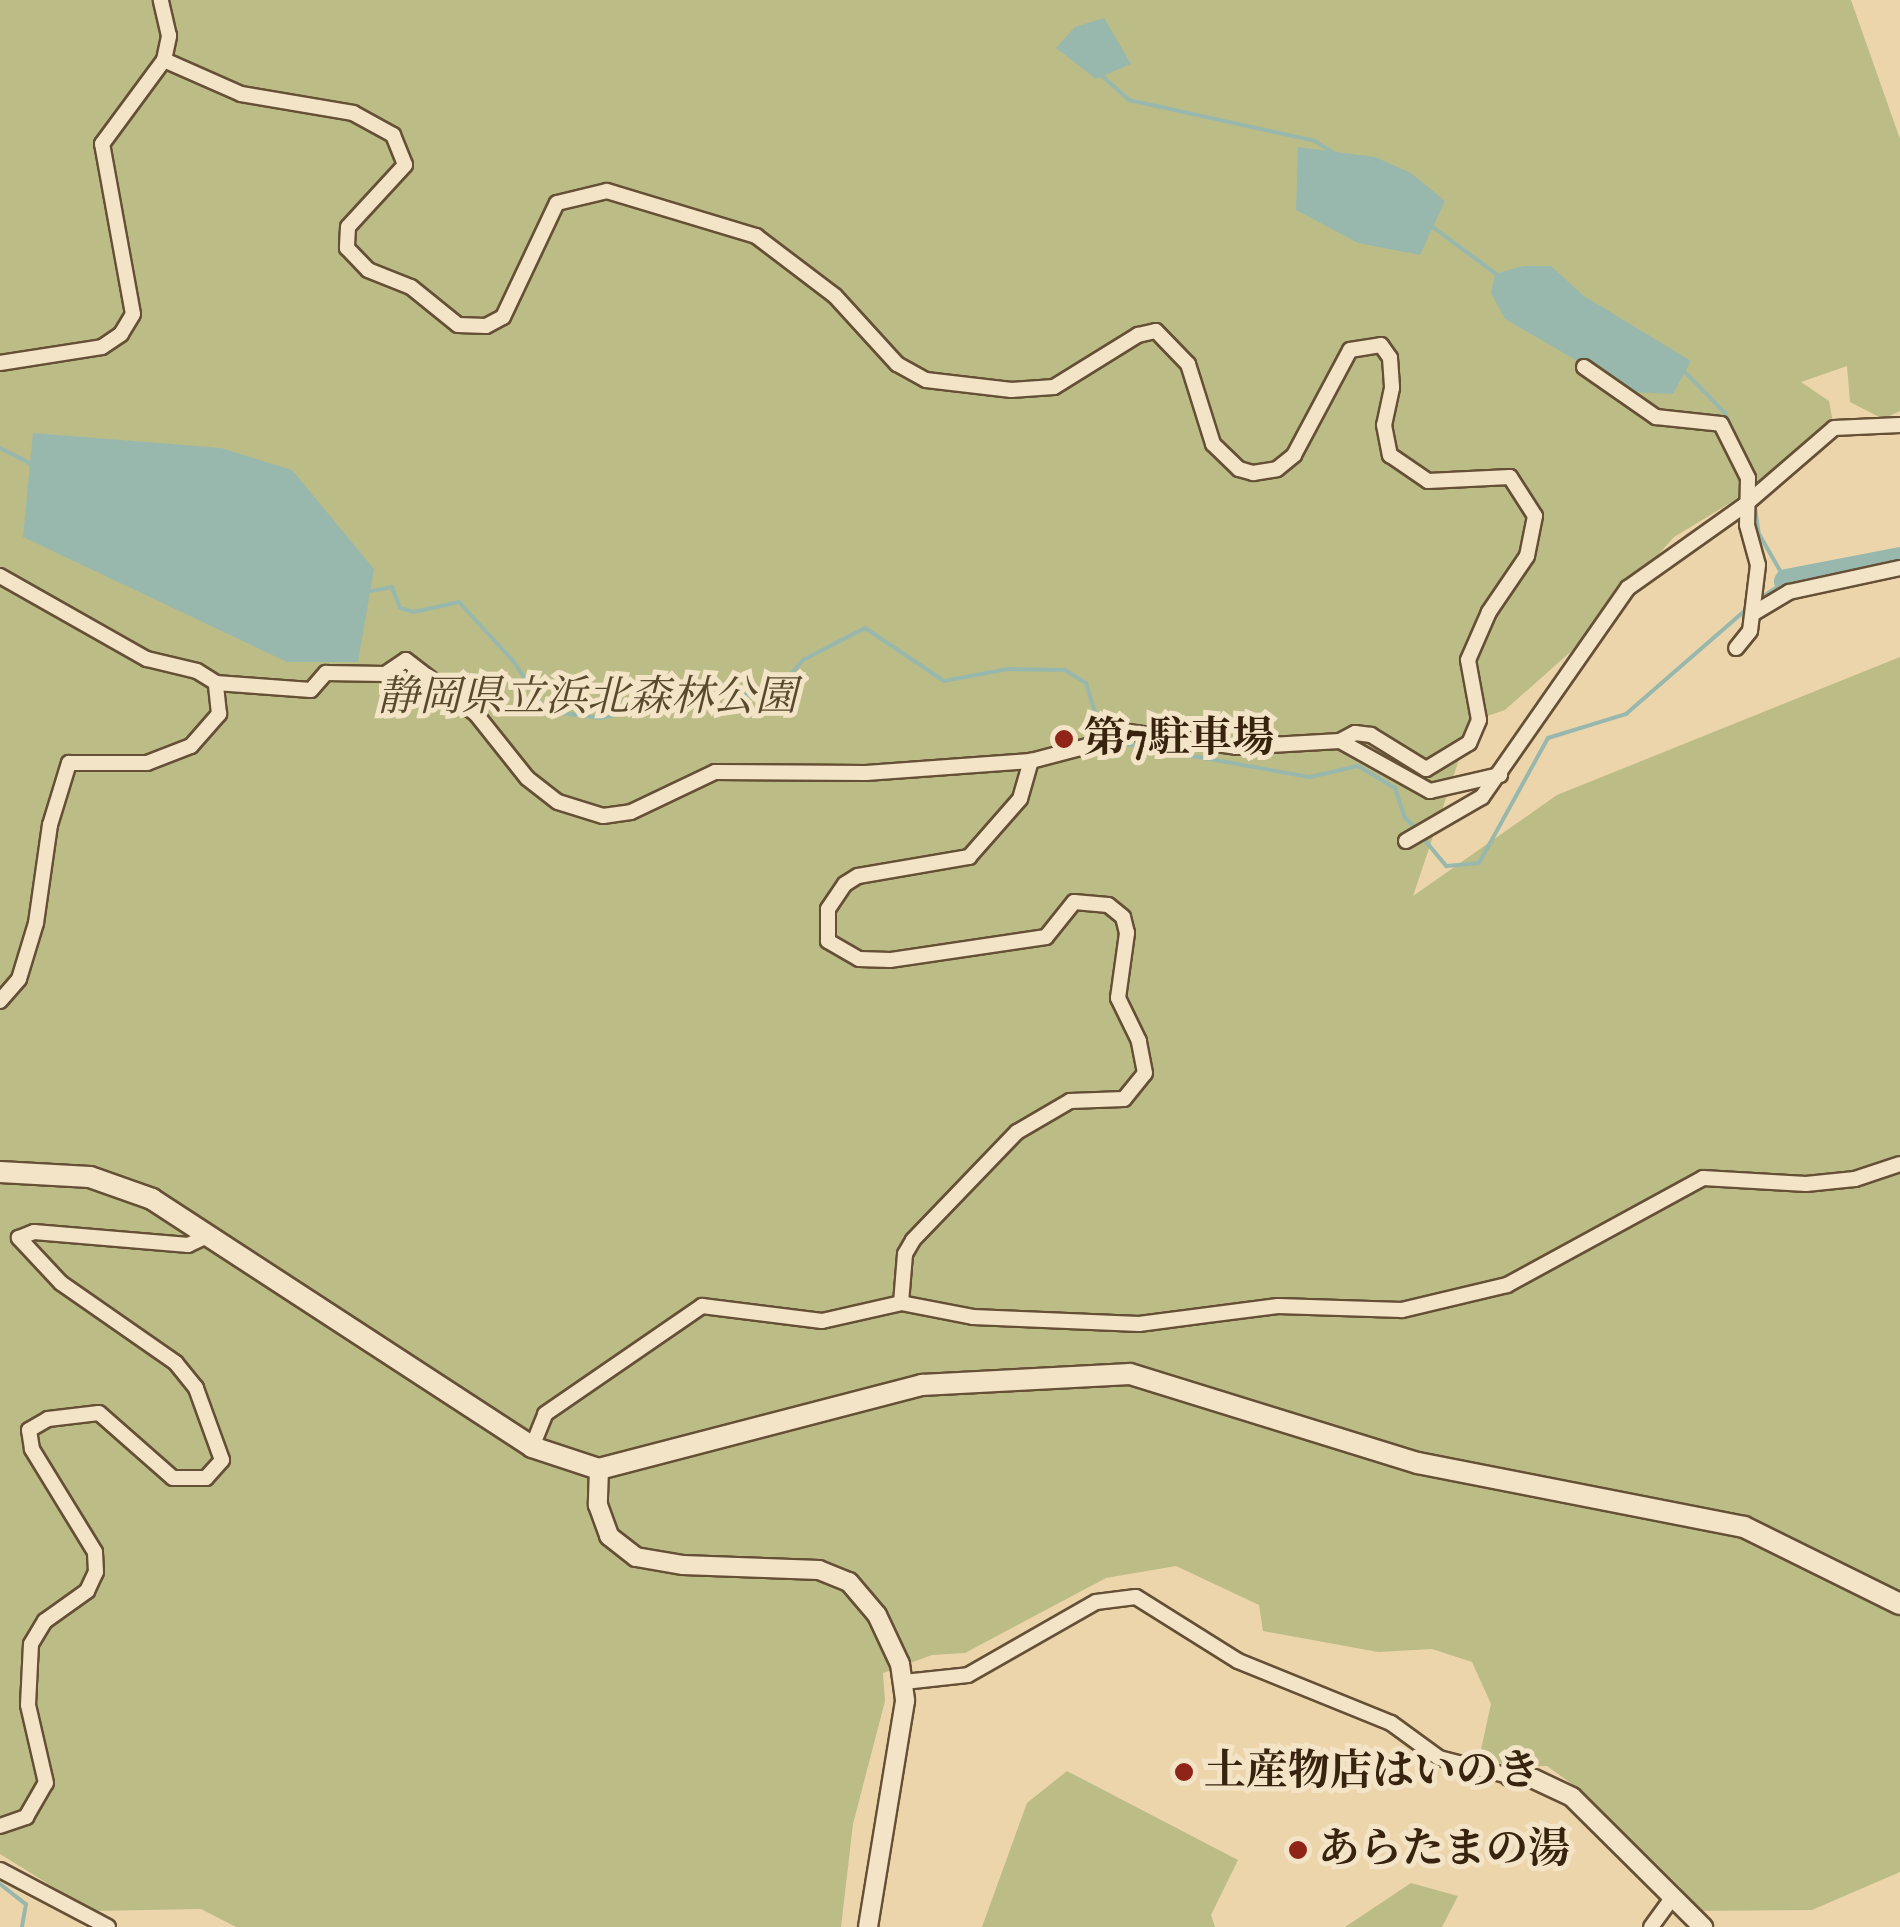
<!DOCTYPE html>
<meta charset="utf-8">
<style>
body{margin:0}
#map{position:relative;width:1900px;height:1927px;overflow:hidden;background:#ecd5ab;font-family:"IM FELL DW Pica","Noto Serif JP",serif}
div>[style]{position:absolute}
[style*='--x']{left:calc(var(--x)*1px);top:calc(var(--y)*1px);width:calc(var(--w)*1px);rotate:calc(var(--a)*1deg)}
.green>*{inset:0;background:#bcbc86}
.water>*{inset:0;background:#99b8ad}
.stream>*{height:4px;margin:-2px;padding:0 2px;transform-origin:2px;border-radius:2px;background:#99b8ad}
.river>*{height:25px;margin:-12.5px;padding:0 12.5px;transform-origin:12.5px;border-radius:12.5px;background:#99b8ad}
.roads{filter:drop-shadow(2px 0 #655036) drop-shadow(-2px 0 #655036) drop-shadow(0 2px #655036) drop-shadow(0 -2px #655036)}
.minor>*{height:14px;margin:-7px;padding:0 7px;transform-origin:7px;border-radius:7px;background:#f3e4c8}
.tertiary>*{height:18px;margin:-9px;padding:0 9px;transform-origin:9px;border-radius:9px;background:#f3e4c8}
.secondary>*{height:20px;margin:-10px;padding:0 10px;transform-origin:10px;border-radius:10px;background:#f3e4c8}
.dots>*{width:28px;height:28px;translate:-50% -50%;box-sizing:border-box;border:5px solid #f3e4c8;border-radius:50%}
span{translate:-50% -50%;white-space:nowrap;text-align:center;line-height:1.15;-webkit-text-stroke:10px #f3e4c8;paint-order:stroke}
.park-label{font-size:42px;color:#59492d;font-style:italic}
.poi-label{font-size:42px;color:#38230f;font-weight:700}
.left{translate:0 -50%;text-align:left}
</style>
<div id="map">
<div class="green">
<div style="clip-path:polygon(0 0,1851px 0,1900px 139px,1900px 411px,1883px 419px,1850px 402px,1847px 366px,1801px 382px,1829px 401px,1834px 428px,1783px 471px,1674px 537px,1576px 647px,1505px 710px,1472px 721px,1413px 896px,1557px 795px,1900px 657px,1900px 1872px,1812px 1910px,1687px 1911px,1680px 1887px,1583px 1792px,1547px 1766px,1507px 1767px,1480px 1754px,1491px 1704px,1472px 1662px,1432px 1649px,1378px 1652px,1263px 1631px,1259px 1605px,1176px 1566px,1106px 1578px,965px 1653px,932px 1655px,883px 1673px,885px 1701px,853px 1824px,841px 1927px,236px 1927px,201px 1909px,92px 1911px,0 1854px)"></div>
<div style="clip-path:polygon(1067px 1771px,1238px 1860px,1211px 1915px,1215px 1927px,982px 1927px,1027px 1803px)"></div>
<div style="clip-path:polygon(1411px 1883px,1458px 1896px,1442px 1927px,1345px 1927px)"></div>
</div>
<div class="water">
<div style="clip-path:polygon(1104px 18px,1131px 64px,1096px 79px,1056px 48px,1075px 27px)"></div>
<div style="clip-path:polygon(1298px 147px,1375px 157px,1411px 173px,1445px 201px,1420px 255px,1358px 243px,1296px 210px)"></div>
<div style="clip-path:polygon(1523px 266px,1551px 266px,1584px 296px,1691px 361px,1673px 394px,1631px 392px,1505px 319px,1491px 293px,1495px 274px)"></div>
<div style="clip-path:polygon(33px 433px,221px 448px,292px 470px,374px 569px,358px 662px,287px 662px,23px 537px)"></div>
</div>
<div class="stream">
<div style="--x:1099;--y:73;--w:40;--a:42"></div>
<div style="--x:1129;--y:100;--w:190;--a:12.4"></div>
<div style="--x:1315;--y:141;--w:24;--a:33"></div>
<div style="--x:1430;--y:225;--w:86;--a:36.5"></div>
<div style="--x:1682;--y:369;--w:62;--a:45.7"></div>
<div style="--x:1725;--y:413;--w:58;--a:65.6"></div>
<div style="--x:0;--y:448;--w:35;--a:27"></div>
<div style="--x:1754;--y:500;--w:34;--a:82"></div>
<div style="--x:1759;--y:534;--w:54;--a:60.1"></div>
<div style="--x:1786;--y:581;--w:34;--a:146"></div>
<div style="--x:365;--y:592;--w:27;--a:-10"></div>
<div style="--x:392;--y:587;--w:22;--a:69"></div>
<div style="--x:400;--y:608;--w:15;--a:16"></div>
<div style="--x:414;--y:612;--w:46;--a:-12.5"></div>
<div style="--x:459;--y:602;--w:81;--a:47.5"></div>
<div style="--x:514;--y:662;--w:59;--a:56.9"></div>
<div style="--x:546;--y:711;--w:54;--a:7.4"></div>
<div style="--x:600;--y:718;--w:122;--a:-11.3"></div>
<div style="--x:720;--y:694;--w:52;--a:2.2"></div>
<div style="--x:772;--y:696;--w:48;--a:-49.3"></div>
<div style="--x:803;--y:660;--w:70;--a:-27.3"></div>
<div style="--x:865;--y:628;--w:95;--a:33.9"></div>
<div style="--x:944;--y:681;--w:65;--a:-10.6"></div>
<div style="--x:1008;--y:669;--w:57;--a:1"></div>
<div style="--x:1065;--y:670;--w:25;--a:32"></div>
<div style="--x:1086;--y:683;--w:54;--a:72.9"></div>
<div style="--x:1109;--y:741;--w:204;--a:10.2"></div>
<div style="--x:1310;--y:777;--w:49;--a:-12.9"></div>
<div style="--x:1358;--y:766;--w:43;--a:30.7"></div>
<div style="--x:1395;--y:788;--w:32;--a:72"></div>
<div style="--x:1405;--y:818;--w:16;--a:43"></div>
<div style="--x:1422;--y:837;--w:38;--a:50"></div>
<div style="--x:1446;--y:866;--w:33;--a:-5"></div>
<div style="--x:1479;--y:863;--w:143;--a:-61.1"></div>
<div style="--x:1548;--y:738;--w:82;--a:-17.1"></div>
<div style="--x:1626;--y:714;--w:160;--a:-41"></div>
<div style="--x:0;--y:1884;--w:33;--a:38"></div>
<div style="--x:26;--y:1904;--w:23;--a:100"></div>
</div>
<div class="river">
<div style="--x:1786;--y:581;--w:116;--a:-10.9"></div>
</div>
<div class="roads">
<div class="minor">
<div style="--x:164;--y:60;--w:84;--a:23.8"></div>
<div style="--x:241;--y:94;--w:114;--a:9.6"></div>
<div style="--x:353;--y:113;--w:46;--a:28.8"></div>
<div style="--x:393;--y:135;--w:32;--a:68"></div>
<div style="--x:405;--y:165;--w:84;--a:132.6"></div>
<div style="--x:348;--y:227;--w:21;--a:93"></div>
<div style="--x:347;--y:248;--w:30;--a:46"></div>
<div style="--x:368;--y:270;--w:46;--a:21.6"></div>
<div style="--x:411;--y:287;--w:60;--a:39"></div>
<div style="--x:458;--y:325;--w:28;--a:2"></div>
<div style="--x:486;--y:326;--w:19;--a:-28"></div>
<div style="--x:503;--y:317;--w:126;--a:-64.7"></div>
<div style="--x:557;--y:203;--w:51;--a:-13.5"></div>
<div style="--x:607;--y:191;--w:156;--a:16.8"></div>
<div style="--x:756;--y:236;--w:99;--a:37.2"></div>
<div style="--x:835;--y:296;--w:92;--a:47.6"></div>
<div style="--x:897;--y:364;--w:33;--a:29"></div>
<div style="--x:926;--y:380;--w:86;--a:6.7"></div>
<div style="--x:1011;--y:390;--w:43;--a:-4"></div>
<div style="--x:1054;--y:387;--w:99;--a:-31.8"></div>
<div style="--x:1138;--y:335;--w:18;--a:-13"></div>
<div style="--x:1156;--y:331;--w:46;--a:45.9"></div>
<div style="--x:1188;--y:364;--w:84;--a:72.6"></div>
<div style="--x:1213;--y:444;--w:36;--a:44"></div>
<div style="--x:1239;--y:469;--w:15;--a:16"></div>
<div style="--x:1253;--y:473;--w:24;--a:-9"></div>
<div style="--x:1277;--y:469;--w:22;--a:-39"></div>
<div style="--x:1294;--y:455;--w:119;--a:-61.9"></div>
<div style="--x:1350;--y:350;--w:31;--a:-9"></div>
<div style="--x:1381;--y:345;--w:16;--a:55"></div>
<div style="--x:1390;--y:358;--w:30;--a:86"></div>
<div style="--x:1392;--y:388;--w:38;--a:102"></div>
<div style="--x:1384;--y:425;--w:31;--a:79"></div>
<div style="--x:1390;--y:455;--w:46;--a:34.4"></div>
<div style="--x:1428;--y:481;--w:82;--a:-2.8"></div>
<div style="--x:1510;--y:477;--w:46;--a:57.3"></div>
<div style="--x:1535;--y:516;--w:41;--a:101.3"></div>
<div style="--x:1527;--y:556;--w:68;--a:124.2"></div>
<div style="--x:1489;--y:612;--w:52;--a:113.6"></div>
<div style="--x:1468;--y:660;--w:61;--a:79.6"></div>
<div style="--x:1479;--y:720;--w:25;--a:113"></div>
<div style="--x:1469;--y:743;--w:50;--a:148.8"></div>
<div style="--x:1426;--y:769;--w:65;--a:-148.3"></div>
<div style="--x:1371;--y:735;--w:16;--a:-173"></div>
<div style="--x:1355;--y:733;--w:17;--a:152"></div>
<div style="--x:0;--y:363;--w:103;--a:-8.9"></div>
<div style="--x:102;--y:347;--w:23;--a:-34"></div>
<div style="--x:121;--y:334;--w:23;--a:-59"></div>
<div style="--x:133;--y:314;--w:173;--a:-100.3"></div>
<div style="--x:102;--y:144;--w:104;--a:-53.6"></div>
<div style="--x:164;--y:60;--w:25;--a:-78"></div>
<div style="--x:169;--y:36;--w:37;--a:-103"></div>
<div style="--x:1584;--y:367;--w:88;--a:34.8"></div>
<div style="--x:1656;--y:417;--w:65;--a:6.1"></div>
<div style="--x:1721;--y:424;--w:60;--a:63.4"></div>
<div style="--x:1748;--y:478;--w:47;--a:91.2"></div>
<div style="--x:1747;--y:525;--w:41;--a:74.6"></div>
<div style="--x:1758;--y:565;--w:66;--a:96.9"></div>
<div style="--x:1750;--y:631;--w:22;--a:129"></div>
<div style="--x:0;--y:576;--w:169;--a:29.5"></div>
<div style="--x:147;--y:659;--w:51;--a:13.5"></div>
<div style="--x:197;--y:671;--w:22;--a:32"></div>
<div style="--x:216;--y:683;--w:95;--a:4.2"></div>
<div style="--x:311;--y:690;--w:23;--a:-49"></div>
<div style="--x:326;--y:673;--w:59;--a:1"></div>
<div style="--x:385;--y:674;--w:25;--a:-34"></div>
<div style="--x:406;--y:660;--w:88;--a:37.6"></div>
<div style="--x:476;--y:714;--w:82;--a:51.4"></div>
<div style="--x:527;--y:778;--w:39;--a:38"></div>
<div style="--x:558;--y:802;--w:47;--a:17.3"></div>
<div style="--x:603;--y:816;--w:28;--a:-8"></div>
<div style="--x:631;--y:812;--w:93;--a:-25.5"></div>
<div style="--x:715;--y:772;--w:151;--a:0.4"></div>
<div style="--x:866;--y:773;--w:165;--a:-4.2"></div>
<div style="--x:1031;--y:761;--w:70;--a:-14.8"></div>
<div style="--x:1099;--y:743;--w:20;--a:-41"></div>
<div style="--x:1114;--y:730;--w:123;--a:7.9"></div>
<div style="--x:1236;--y:747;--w:104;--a:-3.3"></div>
<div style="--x:1340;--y:741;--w:103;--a:29.1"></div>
<div style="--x:1430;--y:791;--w:72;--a:-12.9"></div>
<div style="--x:1754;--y:613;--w:41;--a:-31"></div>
<div style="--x:1789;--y:592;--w:114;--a:-12.2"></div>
<div style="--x:1406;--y:841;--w:88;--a:-30.1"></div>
<div style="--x:1482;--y:797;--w:255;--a:-55.1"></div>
<div style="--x:1628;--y:588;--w:145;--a:-35.4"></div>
<div style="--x:1746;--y:504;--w:116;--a:-40.8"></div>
<div style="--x:1834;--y:428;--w:66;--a:-2.6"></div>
<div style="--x:0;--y:1001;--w:29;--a:-49"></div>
<div style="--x:19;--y:979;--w:59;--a:-73.1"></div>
<div style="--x:36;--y:923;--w:99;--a:-81.9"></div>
<div style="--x:50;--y:825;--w:65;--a:-73"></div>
<div style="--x:69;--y:763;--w:78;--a:0"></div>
<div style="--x:147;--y:763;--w:47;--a:-21.1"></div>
<div style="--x:191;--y:746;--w:43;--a:-48.8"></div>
<div style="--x:219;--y:714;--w:31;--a:-96"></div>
<div style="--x:901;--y:1303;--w:49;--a:-85.3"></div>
<div style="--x:905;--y:1254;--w:16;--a:-60"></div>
<div style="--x:913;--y:1240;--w:150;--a:-46.1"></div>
<div style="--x:1017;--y:1132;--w:61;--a:-30.3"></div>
<div style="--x:1070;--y:1101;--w:54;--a:-2.1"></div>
<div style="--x:1124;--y:1099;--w:33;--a:-51"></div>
<div style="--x:1145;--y:1073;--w:33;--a:-101"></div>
<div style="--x:1139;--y:1041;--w:48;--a:-116"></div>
<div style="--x:1118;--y:998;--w:66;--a:-82.1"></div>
<div style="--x:1127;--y:933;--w:16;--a:-104"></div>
<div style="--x:1123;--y:917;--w:19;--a:-141"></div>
<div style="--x:1108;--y:905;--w:34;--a:-175"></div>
<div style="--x:1074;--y:902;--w:45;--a:128.7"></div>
<div style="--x:1046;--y:937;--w:158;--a:171.6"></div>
<div style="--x:890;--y:960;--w:31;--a:-178"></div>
<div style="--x:859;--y:959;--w:36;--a:-150"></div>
<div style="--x:828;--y:941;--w:32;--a:-90"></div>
<div style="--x:828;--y:909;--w:30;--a:-56"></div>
<div style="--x:845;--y:884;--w:15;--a:-32"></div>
<div style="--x:858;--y:876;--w:113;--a:-9.7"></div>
<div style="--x:969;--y:857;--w:77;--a:-48.7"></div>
<div style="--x:1020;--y:799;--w:40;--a:-74"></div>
<div style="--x:532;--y:1447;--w:35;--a:-68"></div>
<div style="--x:545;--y:1414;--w:191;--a:-34.5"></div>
<div style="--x:702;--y:1306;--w:121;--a:7.1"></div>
<div style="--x:822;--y:1321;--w:81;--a:-12.8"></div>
<div style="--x:901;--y:1303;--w:73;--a:11"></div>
<div style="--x:973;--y:1317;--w:166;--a:2.4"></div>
<div style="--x:1139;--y:1324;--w:140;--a:-7.4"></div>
<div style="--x:1278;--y:1306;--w:124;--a:1.8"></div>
<div style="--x:1402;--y:1310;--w:108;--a:-13.4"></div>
<div style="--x:1507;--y:1285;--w:223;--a:-28.6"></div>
<div style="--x:1703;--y:1178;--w:103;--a:3.3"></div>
<div style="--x:1806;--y:1184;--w:49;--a:-5.8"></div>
<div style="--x:1855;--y:1179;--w:47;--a:-18.4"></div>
<div style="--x:904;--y:1682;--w:64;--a:-6.2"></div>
<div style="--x:968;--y:1675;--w:147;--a:-29.7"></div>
<div style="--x:1096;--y:1602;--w:40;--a:-7.1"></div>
<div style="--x:1136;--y:1597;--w:120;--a:32.1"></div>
<div style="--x:1238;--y:1661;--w:165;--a:22.1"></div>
<div style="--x:1391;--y:1723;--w:59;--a:36.1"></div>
<div style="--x:1439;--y:1758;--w:72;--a:14.4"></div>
<div style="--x:0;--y:1826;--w:28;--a:-19"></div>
<div style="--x:26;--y:1817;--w:39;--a:-60"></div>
<div style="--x:46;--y:1783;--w:80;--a:-103"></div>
<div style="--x:28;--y:1705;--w:61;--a:-87.2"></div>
<div style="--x:31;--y:1644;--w:27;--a:-59"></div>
<div style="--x:45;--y:1621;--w:52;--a:-35.5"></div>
<div style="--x:87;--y:1591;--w:21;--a:-65"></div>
<div style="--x:96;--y:1572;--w:20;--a:-93"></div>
<div style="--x:95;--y:1552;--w:121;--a:-121.5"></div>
<div style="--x:32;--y:1449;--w:19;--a:-99"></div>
<div style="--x:29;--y:1430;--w:22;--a:-30"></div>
<div style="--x:48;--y:1419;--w:51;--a:-6.7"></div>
<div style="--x:99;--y:1413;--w:98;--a:41.3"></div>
<div style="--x:173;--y:1478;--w:33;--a:0"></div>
<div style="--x:206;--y:1478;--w:24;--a:-48"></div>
<div style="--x:222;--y:1460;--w:77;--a:-109.9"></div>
<div style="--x:196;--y:1388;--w:32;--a:-129"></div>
<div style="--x:176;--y:1363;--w:140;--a:-145.2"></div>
<div style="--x:61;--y:1283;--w:62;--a:-133"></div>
<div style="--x:19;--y:1238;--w:16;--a:-22"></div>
<div style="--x:34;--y:1232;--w:155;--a:4.8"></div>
<div style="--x:188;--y:1245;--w:19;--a:-25"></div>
<div style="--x:0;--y:1870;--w:122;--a:27.8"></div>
<div style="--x:1651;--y:1927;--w:37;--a:-54"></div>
</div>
<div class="tertiary">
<div style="--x:599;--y:1469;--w:36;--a:92"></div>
<div style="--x:598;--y:1505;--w:33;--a:70"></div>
<div style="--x:609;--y:1536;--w:34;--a:38"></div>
<div style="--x:636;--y:1557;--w:48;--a:9.7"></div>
<div style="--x:683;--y:1565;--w:136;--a:2.1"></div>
<div style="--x:819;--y:1570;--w:32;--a:22"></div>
<div style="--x:849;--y:1582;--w:43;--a:49.7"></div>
<div style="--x:877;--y:1615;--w:54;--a:64.9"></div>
<div style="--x:900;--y:1664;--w:37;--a:82"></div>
<div style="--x:905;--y:1701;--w:229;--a:99.3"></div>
<div style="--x:1509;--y:1776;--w:25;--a:7"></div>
<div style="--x:1534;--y:1779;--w:42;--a:25.3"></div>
<div style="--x:1572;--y:1797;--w:185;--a:44.8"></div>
</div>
<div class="secondary">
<div style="--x:0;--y:1172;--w:90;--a:3.2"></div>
<div style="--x:90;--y:1177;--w:66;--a:19.5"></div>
<div style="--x:152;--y:1199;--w:454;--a:33.1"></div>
<div style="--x:532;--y:1447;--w:71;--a:18.2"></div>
<div style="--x:599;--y:1469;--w:334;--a:-14.6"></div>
<div style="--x:922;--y:1385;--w:208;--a:-3"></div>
<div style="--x:1130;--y:1374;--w:301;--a:17.2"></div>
<div style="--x:1418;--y:1463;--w:332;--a:11.1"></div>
<div style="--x:1744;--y:1527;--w:174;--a:26.3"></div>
</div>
</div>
<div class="dots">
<div style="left:1064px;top:739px;background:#8f2418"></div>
<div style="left:1184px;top:1772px;background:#8f2418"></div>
<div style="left:1298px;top:1850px;background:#8f2418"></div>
</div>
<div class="park-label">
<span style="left:587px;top:698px">静岡県立浜北森林公園</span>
</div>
<div class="poi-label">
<span class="left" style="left:1084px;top:739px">第7駐車場</span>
<span class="left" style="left:1204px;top:1772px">土産物店はいのき</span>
<span class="left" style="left:1318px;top:1850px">あらたまの湯</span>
</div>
</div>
